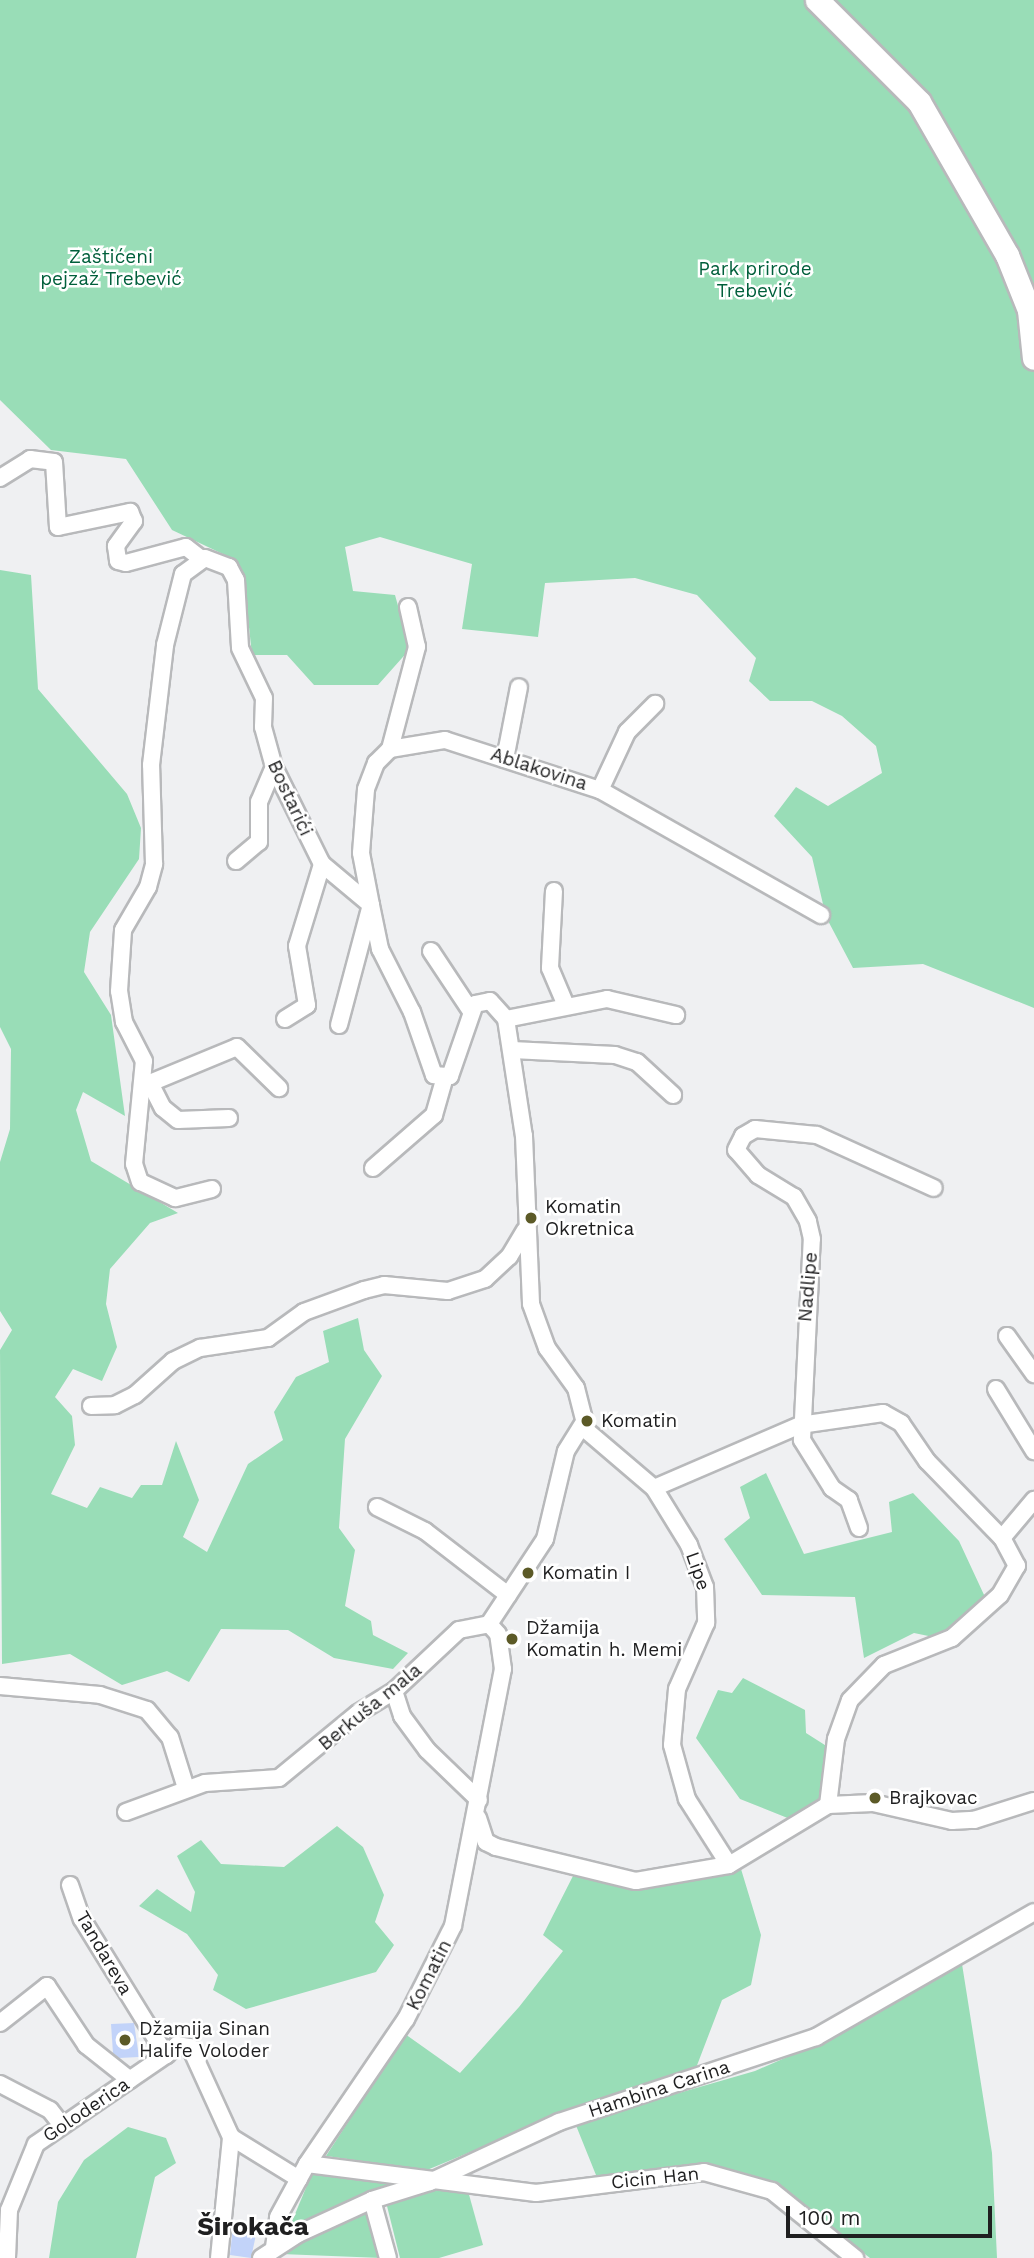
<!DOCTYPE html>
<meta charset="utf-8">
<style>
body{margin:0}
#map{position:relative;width:1034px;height:2258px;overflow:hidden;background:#eff0f2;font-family:"Work Sans",sans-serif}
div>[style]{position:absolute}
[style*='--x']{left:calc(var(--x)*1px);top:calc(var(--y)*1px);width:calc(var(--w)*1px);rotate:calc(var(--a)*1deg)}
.green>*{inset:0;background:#99ddb7}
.building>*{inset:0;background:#c2d3f9}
.roads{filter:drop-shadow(2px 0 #b8b9bb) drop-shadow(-2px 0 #b8b9bb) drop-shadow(0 2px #b8b9bb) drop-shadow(0 -2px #b8b9bb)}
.minor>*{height:16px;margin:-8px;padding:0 8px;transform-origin:8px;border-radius:8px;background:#fff}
.secondary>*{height:23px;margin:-11.5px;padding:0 11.5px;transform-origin:11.5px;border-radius:11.5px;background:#fff}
.dots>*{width:19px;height:19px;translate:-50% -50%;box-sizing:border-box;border:4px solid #fff;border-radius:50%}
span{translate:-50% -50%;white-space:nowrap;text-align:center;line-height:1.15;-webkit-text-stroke:5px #fff;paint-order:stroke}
.park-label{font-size:19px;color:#005f3b}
.street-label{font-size:19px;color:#1f1f20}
.poi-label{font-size:19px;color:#1f1f20}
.left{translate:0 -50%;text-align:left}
.district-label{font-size:26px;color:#1f1f20;font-weight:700}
.scale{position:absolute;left:786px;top:2206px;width:206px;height:32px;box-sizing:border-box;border:4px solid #1f1f20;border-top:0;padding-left:9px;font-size:21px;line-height:24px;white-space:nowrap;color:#1f1f20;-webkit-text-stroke:5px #fff;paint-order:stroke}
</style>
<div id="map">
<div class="green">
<div style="clip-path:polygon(0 0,1034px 0,1034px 1008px,923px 964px,853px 968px,826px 917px,812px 857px,774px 816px,796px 787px,828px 806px,882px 773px,876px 746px,842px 716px,812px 701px,770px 701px,749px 681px,756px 658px,697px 595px,635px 578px,545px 583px,538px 637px,462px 629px,472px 564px,380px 537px,345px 547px,353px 591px,395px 595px,410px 649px,378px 685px,314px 685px,287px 655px,252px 655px,245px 590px,225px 555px,172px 530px,126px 459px,51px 450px,0 400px)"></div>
<div style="clip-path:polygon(0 570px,31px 575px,38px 689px,127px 794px,141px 828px,139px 859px,90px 932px,84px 972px,111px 1015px,125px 1116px,83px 1092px,76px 1110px,91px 1161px,178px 1213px,150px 1223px,110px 1269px,106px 1304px,117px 1347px,102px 1381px,73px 1369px,55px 1397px,72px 1416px,75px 1445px,51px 1494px,87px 1508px,100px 1487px,132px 1498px,141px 1485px,162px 1485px,176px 1441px,199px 1500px,183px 1537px,207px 1552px,248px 1464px,283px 1440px,274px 1412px,296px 1377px,329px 1362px,323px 1331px,358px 1318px,364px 1350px,382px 1376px,345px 1439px,339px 1528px,355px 1550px,345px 1606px,371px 1621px,373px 1635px,408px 1653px,393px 1669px,334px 1658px,288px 1630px,221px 1629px,189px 1682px,167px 1671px,122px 1685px,70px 1654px,2px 1664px,0 1350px,12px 1330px,0 1311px,0 1162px,10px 1129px,11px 1049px,0 1027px)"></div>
<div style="clip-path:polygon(766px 1473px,804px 1554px,892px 1532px,889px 1502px,913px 1493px,959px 1541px,985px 1597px,943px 1639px,914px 1633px,864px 1658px,855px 1597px,762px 1595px,724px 1539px,750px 1518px,740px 1487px)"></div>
<div style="clip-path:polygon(743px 1678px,805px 1710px,806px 1733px,828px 1747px,827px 1800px,805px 1825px,740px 1799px,696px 1738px,718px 1690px,732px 1693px)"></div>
<div style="clip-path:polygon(337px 1826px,363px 1847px,384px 1895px,375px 1922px,394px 1945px,376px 1972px,246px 2009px,213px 1990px,218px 1975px,187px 1934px,139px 1906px,157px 1889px,191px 1912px,195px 1892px,177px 1856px,201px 1840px,221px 1864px,284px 1867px)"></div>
<div style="clip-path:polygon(741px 1869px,761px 1935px,751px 1985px,722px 2000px,696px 2068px,569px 2111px,427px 2170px,326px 2156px,405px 2034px,460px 2073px,519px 2007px,563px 1951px,543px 1935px,574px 1874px,644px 1887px)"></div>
<div style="clip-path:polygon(962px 1964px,992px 2153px,997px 2258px,870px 2258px,783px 2191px,711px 2165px,598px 2180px,575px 2123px,755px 2071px,826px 2040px,918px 1983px)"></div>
<div style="clip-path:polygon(128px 2127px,166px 2138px,176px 2163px,155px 2177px,136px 2258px,49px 2258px,58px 2202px,84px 2160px)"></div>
<div style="clip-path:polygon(315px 2166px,406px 2180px,288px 2231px)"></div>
<div style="clip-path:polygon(424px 2191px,468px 2191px,483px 2245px,439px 2258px,400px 2258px,387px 2206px)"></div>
<div style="clip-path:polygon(364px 2209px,382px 2258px,281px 2254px,306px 2237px)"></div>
</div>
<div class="building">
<div style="clip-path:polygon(134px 2023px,139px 2057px,119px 2058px,113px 2053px,111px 2024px)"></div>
<div style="clip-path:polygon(233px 2226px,257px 2230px,251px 2258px,230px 2255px)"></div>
</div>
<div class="roads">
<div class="minor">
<div style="--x:0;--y:478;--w:36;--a:-32"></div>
<div style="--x:30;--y:459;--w:24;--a:7"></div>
<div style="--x:54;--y:462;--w:65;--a:86.5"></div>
<div style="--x:58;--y:527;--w:74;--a:-11.8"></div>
<div style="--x:130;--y:512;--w:10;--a:66"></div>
<div style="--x:134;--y:521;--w:31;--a:126"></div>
<div style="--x:116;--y:546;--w:15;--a:82"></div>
<div style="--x:118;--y:561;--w:8;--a:14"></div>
<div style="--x:126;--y:563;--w:62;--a:-14.9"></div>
<div style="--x:186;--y:547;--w:18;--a:38"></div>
<div style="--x:390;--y:749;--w:106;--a:-75.2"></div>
<div style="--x:417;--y:647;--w:41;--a:-102.7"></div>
<div style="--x:505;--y:759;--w:73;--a:-79"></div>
<div style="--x:600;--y:790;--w:64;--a:-65"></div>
<div style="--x:627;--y:732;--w:40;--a:-45"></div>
<div style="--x:236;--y:861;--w:30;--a:-40"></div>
<div style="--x:259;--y:842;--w:40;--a:-90"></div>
<div style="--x:259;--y:802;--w:38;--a:-67"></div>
<div style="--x:554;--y:891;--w:77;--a:93"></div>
<div style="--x:550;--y:968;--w:39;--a:67"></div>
<div style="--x:431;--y:951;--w:71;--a:56.5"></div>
<div style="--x:285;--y:1019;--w:26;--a:-32"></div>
<div style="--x:307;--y:1005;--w:60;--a:-99.6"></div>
<div style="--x:297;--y:946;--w:86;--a:-73"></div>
<div style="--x:506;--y:1019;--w:103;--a:-11.2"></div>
<div style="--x:607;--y:999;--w:71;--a:13.1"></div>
<div style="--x:339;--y:1025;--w:124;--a:-75.1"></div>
<div style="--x:371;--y:905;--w:53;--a:-100.9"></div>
<div style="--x:361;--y:853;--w:64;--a:-85.5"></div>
<div style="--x:366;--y:789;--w:28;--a:-69"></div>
<div style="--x:376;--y:763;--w:20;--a:-45"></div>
<div style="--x:390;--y:749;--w:56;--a:-9.3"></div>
<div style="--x:445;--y:740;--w:163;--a:17.9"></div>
<div style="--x:600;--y:790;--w:254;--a:29.5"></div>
<div style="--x:512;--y:1050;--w:103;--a:2.8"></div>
<div style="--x:615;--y:1055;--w:23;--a:18"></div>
<div style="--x:637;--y:1062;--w:49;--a:42.5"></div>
<div style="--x:150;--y:1083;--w:94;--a:-22.5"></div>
<div style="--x:237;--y:1047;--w:59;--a:44.3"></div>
<div style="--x:142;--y:1086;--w:9;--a:-21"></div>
<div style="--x:150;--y:1083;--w:28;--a:63"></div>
<div style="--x:163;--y:1108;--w:19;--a:39"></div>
<div style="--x:178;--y:1120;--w:51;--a:-2.2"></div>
<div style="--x:373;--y:1168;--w:81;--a:-41"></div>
<div style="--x:434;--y:1115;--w:36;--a:-74"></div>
<div style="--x:212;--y:1189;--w:38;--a:166"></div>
<div style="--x:175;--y:1198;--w:38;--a:-155"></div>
<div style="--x:140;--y:1182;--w:19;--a:-108"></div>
<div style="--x:134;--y:1164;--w:103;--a:-84.5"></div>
<div style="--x:144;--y:1061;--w:44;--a:-117.1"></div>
<div style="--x:124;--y:1022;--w:31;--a:-99"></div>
<div style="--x:119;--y:991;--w:61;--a:-86.2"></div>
<div style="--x:123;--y:930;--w:50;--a:-59.8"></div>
<div style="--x:148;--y:887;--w:24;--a:-75"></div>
<div style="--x:154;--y:864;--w:99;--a:-91.7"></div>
<div style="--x:151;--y:765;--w:121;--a:-83.3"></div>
<div style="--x:165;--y:645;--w:73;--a:-75.8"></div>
<div style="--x:183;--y:574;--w:27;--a:-36"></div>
<div style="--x:205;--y:558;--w:26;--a:21"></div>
<div style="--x:229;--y:567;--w:15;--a:62"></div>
<div style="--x:236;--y:580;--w:68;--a:86.6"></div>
<div style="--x:240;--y:648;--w:55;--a:64.4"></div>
<div style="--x:264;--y:698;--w:29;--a:92"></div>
<div style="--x:263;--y:727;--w:41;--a:74.6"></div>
<div style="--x:274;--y:767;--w:108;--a:63.7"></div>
<div style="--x:322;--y:864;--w:64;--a:39.9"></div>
<div style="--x:371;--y:905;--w:45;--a:78.4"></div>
<div style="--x:380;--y:949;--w:71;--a:63.1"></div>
<div style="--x:412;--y:1012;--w:67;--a:70.8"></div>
<div style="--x:434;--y:1075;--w:16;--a:4"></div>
<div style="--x:450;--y:1076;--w:76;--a:-70.9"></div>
<div style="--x:475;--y:1004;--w:15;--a:-11"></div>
<div style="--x:490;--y:1001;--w:24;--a:48"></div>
<div style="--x:506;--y:1019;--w:118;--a:81.3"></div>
<div style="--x:524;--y:1136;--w:168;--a:87.6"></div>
<div style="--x:531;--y:1304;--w:47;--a:70"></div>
<div style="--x:547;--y:1348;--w:49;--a:54.1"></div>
<div style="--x:576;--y:1388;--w:44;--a:75.7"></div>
<div style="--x:587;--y:1431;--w:88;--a:40.4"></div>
<div style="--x:654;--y:1488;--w:67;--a:58.4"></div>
<div style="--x:689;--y:1545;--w:45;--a:69.1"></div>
<div style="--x:705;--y:1587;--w:36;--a:88"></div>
<div style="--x:706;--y:1623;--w:72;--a:113.7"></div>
<div style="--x:677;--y:1689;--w:56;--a:95.1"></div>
<div style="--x:672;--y:1745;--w:56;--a:74.5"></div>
<div style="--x:687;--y:1799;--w:78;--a:57.5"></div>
<div style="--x:1007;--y:1336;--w:47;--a:54.6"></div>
<div style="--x:996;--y:1389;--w:73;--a:58.5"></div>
<div style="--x:91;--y:1406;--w:24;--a:-2"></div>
<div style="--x:115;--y:1405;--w:22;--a:-27"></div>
<div style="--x:135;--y:1395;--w:51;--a:-41.8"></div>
<div style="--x:173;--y:1361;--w:30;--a:-26"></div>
<div style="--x:200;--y:1348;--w:69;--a:-8.4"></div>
<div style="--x:268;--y:1338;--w:44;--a:-35.8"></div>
<div style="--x:304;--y:1312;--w:64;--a:-20.1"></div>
<div style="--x:364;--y:1290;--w:21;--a:-14"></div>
<div style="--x:384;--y:1285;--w:64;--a:5.4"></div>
<div style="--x:448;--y:1291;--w:39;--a:-18"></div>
<div style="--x:485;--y:1279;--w:33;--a:-43"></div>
<div style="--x:509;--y:1257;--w:31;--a:-59"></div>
<div style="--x:654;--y:1488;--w:159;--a:-23.3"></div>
<div style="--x:800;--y:1425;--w:84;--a:-8.2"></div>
<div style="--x:883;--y:1413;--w:21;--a:29"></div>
<div style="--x:901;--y:1423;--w:46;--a:55.6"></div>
<div style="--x:927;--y:1461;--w:107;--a:45.8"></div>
<div style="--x:377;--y:1507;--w:54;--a:26.6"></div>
<div style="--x:425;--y:1531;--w:105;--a:37.6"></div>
<div style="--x:859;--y:1528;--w:30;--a:-110"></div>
<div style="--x:849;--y:1500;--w:21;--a:-145"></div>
<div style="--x:832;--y:1488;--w:57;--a:-122"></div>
<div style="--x:802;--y:1440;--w:201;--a:-87.2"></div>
<div style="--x:812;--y:1239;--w:18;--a:-103"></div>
<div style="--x:808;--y:1221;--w:28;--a:-120"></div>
<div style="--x:794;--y:1197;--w:42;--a:-148.6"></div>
<div style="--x:758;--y:1175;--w:33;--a:-131"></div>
<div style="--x:736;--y:1150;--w:16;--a:-63"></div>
<div style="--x:743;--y:1136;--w:14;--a:-30"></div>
<div style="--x:755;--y:1129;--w:62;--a:5.5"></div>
<div style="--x:817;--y:1135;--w:128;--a:24.4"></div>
<div style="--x:489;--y:1624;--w:102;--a:-56.6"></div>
<div style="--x:545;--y:1539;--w:90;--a:-76.6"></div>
<div style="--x:566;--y:1451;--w:32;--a:-58"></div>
<div style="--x:0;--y:1686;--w:100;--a:5.1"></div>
<div style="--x:100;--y:1695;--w:49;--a:17.7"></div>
<div style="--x:147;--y:1710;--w:35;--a:50"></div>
<div style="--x:170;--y:1737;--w:53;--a:72.6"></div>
<div style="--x:394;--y:1691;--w:26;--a:72"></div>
<div style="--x:402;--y:1716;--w:42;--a:53.7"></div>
<div style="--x:427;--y:1750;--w:72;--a:43.9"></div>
<div style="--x:828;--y:1805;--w:66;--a:-83.1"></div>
<div style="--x:836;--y:1739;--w:41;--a:-70.3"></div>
<div style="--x:850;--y:1700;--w:49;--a:-45.8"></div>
<div style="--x:884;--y:1665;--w:73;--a:-21.7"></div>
<div style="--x:952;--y:1638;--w:64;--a:-41.9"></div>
<div style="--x:1000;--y:1595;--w:34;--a:-60"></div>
<div style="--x:1017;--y:1566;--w:32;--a:-118"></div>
<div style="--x:1002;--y:1538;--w:50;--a:-49.9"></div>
<div style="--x:126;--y:1812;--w:84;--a:-20.2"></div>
<div style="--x:205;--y:1783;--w:74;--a:-3.9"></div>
<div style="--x:279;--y:1778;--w:102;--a:-39.4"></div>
<div style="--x:358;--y:1713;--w:42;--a:-31.4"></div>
<div style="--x:394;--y:1691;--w:89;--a:-43.2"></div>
<div style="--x:459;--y:1630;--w:31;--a:-11"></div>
<div style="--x:478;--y:1818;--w:25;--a:72"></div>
<div style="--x:486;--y:1842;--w:11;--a:27"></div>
<div style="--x:496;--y:1847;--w:144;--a:13.7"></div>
<div style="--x:636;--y:1881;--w:94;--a:-9.8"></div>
<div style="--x:729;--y:1865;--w:116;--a:-31.2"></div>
<div style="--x:828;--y:1805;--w:45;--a:-2.5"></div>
<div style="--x:873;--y:1803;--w:81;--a:12.8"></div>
<div style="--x:952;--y:1821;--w:22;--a:-3"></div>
<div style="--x:974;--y:1820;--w:63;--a:-17.6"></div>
<div style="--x:70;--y:1885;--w:36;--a:71"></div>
<div style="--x:82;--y:1919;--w:160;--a:58.3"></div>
<div style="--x:166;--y:2055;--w:15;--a:-42"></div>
<div style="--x:177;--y:2045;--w:13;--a:9"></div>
<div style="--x:190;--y:2047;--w:99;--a:65.5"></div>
<div style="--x:231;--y:2137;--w:80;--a:31.7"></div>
<div style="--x:0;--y:2023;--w:60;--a:-38.2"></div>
<div style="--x:47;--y:1986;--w:71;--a:56.5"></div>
<div style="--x:86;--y:2045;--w:56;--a:38.5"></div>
<div style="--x:0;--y:2084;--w:56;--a:27.5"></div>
<div style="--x:50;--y:2110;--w:16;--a:52"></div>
<div style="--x:307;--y:2164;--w:231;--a:7.2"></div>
<div style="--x:536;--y:2193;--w:169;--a:-7.1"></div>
<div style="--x:704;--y:2172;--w:71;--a:15.6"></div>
<div style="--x:772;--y:2191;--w:107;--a:38.9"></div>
<div style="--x:372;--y:2200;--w:60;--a:74.6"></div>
<div style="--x:274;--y:2247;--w:30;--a:-82"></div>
<div style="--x:278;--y:2217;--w:60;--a:-61.3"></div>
<div style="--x:307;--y:2164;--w:176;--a:-55.7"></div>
<div style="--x:406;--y:2019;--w:104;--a:-63.2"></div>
<div style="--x:453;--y:1926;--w:262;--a:-79"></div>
<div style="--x:503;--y:1669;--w:35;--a:-98"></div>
<div style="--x:498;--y:1634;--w:13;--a:-132"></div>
<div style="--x:7;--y:2258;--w:48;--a:-87.6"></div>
<div style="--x:9;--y:2210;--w:71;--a:-67.8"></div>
<div style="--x:36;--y:2144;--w:158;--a:-34.4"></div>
<div style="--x:219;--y:2258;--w:122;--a:-84.3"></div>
<div style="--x:261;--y:2258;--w:44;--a:-33"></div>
<div style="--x:298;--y:2234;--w:81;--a:-24.7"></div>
<div style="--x:372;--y:2200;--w:61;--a:-17.2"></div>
<div style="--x:430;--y:2182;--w:142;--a:-24.9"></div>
<div style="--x:559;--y:2122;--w:271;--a:-18.3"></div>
<div style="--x:816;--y:2037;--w:251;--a:-29.8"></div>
</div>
<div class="secondary">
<div style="--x:817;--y:0;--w:144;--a:45"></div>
<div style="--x:919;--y:102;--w:177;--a:60.1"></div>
<div style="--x:1007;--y:255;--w:59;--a:68.2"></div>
<div style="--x:1029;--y:310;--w:48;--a:84.1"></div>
</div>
</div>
<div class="dots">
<div style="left:531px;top:1218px;background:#5c5a27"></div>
<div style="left:587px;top:1421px;background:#5c5a27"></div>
<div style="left:528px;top:1573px;background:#5c5a27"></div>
<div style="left:512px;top:1639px;background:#5c5a27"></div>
<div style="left:875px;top:1798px;background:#5c5a27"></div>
<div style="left:125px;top:2040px;background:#5c5a27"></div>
</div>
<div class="park-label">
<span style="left:111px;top:268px">Zaštićeni<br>pejzaž Trebević</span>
<span style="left:755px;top:280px">Park prirode<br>Trebević</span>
</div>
<div class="street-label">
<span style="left:539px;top:769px;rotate:18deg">Ablakovina</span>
<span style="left:290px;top:798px;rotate:65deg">Bostarići</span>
<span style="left:808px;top:1287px;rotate:-85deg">Nadlipe</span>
<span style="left:698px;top:1571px;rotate:71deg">Lipe</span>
<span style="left:370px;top:1707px;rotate:-39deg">Berkuša mala</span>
<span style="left:104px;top:1953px;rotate:60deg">Tandareva</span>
<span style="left:429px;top:1975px;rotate:-63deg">Komatin</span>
<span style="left:659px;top:2089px;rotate:-18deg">Hambina Carina</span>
<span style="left:86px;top:2110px;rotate:-34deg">Goloderica</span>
<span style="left:655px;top:2178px;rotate:-6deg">Cicin Han</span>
</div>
<div class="poi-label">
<span class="left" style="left:545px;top:1218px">Komatin<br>Okretnica</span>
<span class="left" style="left:601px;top:1421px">Komatin</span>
<span class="left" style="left:542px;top:1573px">Komatin I</span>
<span class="left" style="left:526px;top:1639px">Džamija<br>Komatin h. Memi</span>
<span class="left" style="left:889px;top:1798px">Brajkovac</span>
<span class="left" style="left:139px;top:2040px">Džamija Sinan<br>Halife Voloder</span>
</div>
<div class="district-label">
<span style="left:253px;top:2227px">Širokača</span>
</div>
<div class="scale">100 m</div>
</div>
